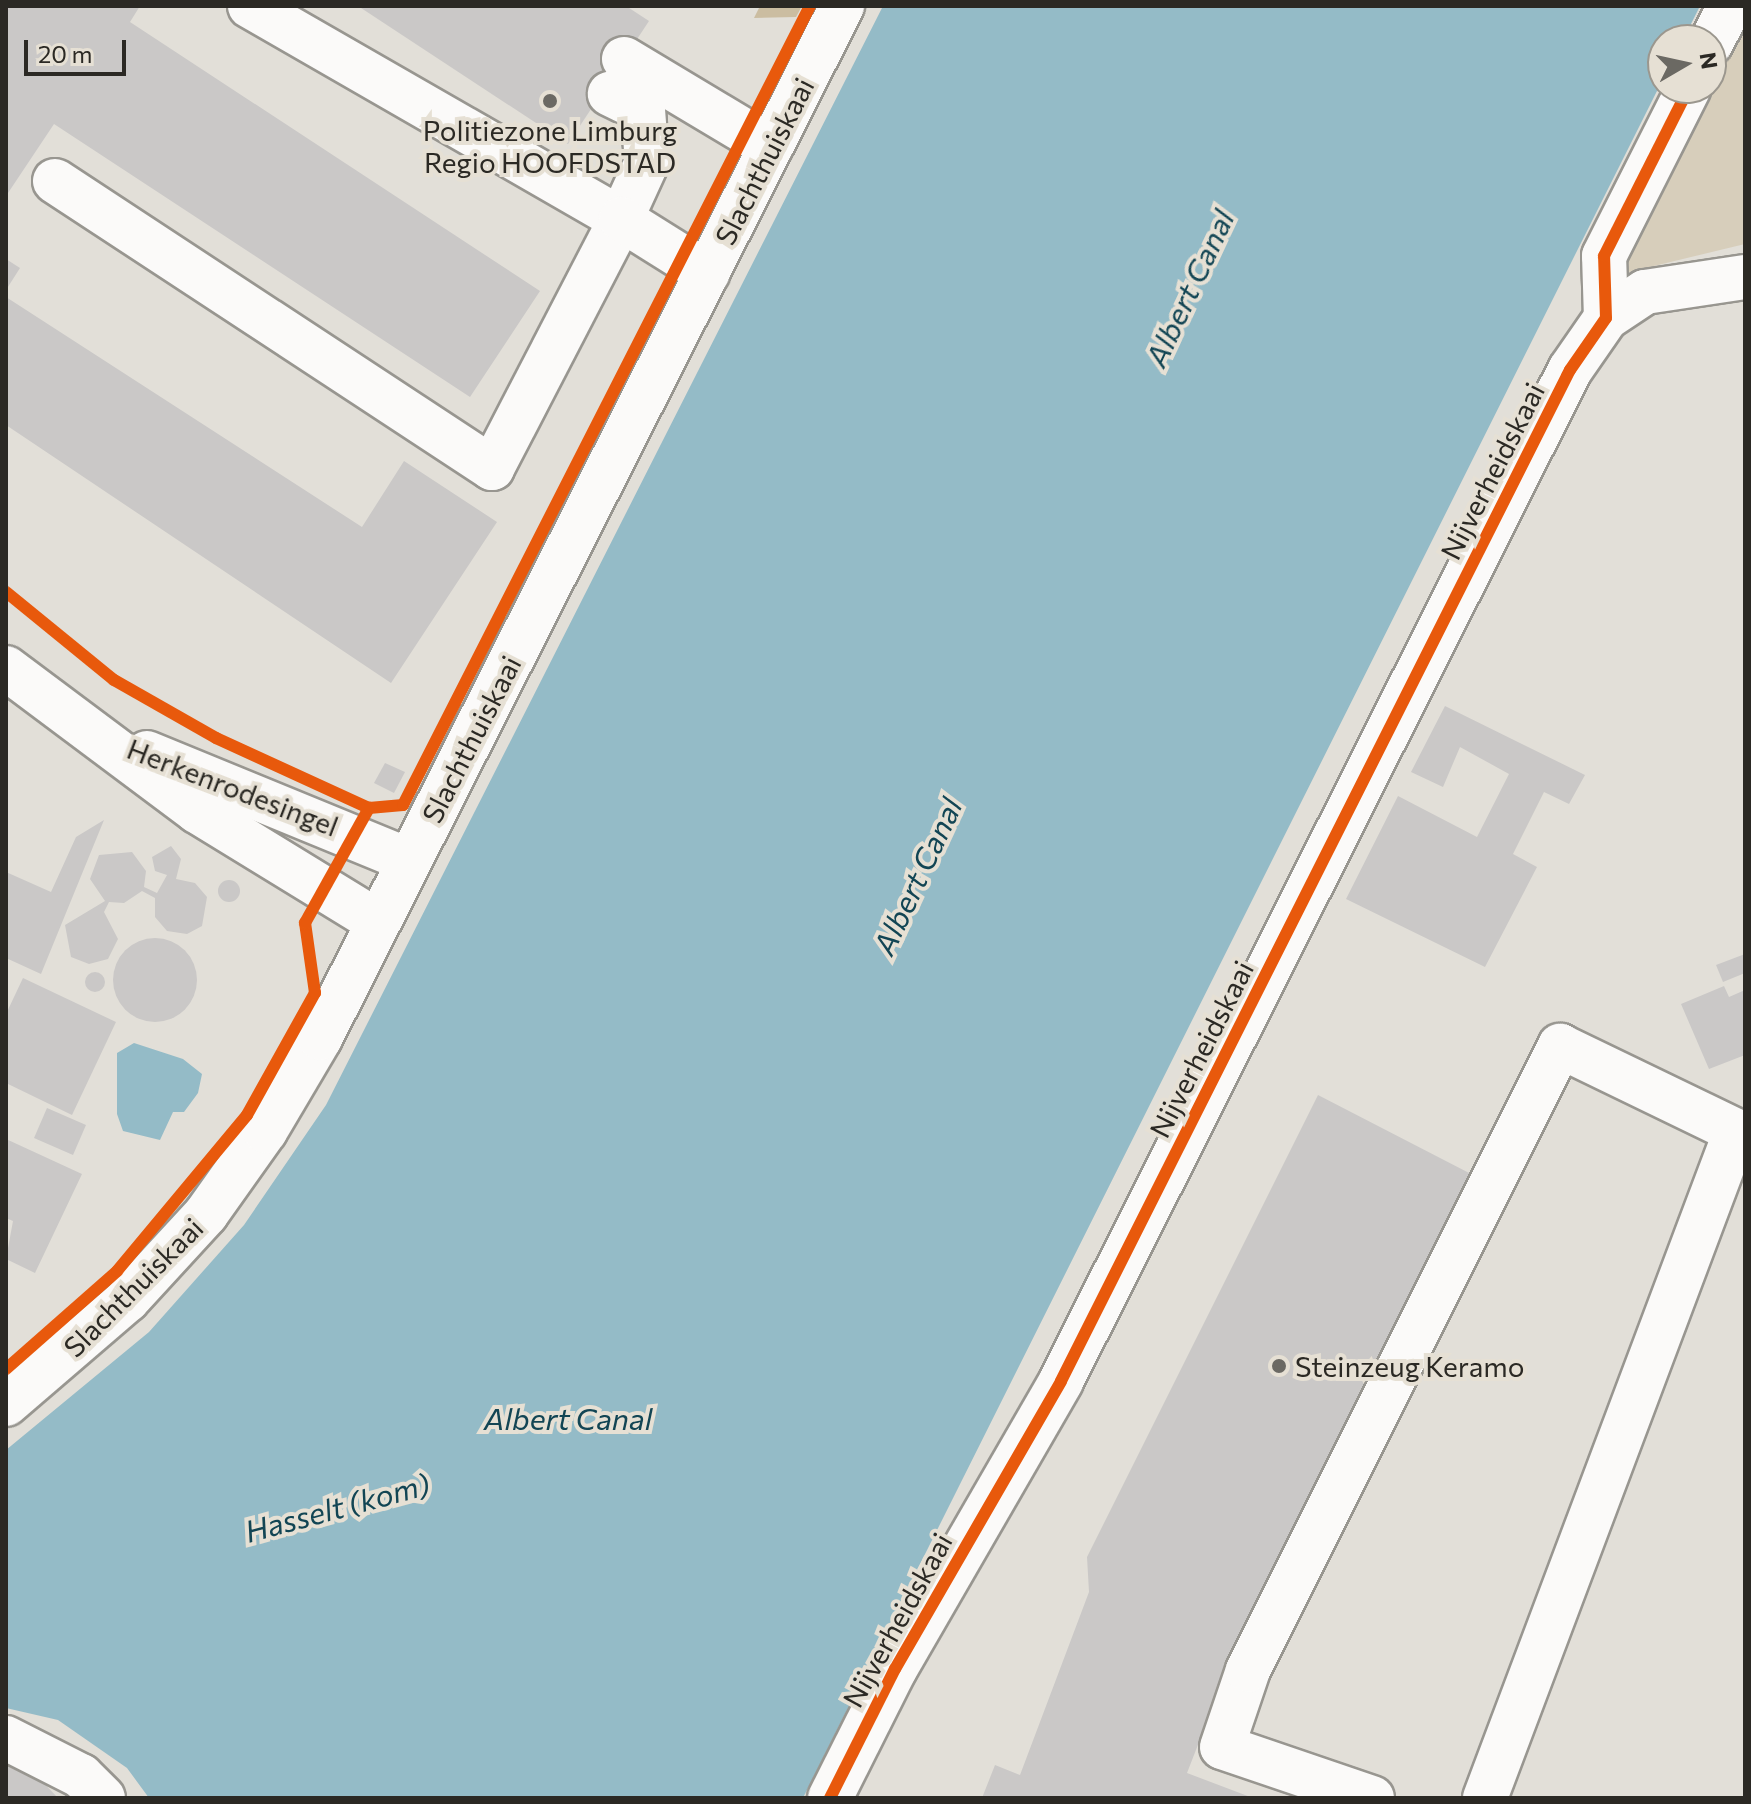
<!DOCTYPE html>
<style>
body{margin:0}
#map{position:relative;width:1751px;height:1804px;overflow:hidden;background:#e2dfd8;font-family:Commissioner,sans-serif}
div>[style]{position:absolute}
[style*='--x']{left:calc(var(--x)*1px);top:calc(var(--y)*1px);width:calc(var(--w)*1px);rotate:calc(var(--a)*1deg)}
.green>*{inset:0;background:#d7cebb}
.forest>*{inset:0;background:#cbbda1}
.water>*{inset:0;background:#94bbc7}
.building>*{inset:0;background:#cac8c7}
.round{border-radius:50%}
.roads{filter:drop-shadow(2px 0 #989690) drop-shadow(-2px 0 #989690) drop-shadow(0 2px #989690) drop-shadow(0 -2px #989690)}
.minor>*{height:44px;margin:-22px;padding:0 22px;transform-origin:22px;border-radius:22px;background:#fbfaf9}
.cycleway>*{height:12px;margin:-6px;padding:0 6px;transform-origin:6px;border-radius:6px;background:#e8590c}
.dots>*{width:22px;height:22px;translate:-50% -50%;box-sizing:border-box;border:4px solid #e6e0d4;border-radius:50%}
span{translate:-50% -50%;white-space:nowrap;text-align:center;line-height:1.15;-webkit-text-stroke:8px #e6e0d4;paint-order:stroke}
.poi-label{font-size:28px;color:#2b2924}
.left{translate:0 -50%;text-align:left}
.street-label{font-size:28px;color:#2b2924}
.water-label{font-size:30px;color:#124554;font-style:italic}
.frame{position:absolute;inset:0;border:8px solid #2b2924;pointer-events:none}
.north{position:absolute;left:1647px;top:24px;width:80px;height:80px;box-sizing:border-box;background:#e6e0d4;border:2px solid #9b978e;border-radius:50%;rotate:81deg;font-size:22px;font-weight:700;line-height:32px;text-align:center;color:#2b2924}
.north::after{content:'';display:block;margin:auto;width:28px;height:36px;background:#6b6963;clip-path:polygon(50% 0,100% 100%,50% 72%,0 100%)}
.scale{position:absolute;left:24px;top:40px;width:102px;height:36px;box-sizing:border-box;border:4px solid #2b2924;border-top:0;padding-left:10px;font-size:24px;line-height:28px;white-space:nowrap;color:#2b2924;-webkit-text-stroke:6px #e6e0d4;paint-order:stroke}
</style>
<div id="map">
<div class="green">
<div style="clip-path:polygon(1745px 6px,1745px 244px,1629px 272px,1620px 259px,1699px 88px,1711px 88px,1711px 64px)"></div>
</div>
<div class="forest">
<div style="clip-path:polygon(760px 6px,802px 6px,796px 17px,754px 18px)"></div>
</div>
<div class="water">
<div style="clip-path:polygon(883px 6px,1700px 6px,1683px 40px,1663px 40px,1663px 79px,803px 1798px,149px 1798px,127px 1768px,58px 1720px,6px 1708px,6px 1450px,149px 1332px,244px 1225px,326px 1105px)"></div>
<div style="clip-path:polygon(134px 1043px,183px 1059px,202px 1074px,198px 1093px,184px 1112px,173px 1112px,160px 1140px,123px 1131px,117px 1114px,117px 1053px)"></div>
</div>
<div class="building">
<div style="clip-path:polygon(6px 6px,140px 6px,130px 22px,540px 291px,470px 397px,54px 124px,6px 196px)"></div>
<div style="clip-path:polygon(358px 6px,626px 6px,649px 21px,568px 144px)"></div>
<div style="clip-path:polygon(6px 259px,20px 268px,6px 290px)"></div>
<div style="clip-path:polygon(6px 297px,362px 527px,404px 461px,497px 522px,391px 683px,6px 425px)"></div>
<div style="clip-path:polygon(1445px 706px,1585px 775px,1569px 804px,1544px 792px,1513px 854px,1537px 867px,1485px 967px,1346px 899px,1398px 796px,1477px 837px,1509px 774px,1460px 747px,1443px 787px,1411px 772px)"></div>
<div style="clip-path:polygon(385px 763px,405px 772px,394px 793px,374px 783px)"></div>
<div style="clip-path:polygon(104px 820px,41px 974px,6px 958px,6px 872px,51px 892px,76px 837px)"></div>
<div style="clip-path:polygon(171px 846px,181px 859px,176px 879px,195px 883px,207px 897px,202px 926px,187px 934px,167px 931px,155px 917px,155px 898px,142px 891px,124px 903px,109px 902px,104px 912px,118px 939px,108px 959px,89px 964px,71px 957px,65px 925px,105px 901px,90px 879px,99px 855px,132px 852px,146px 871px,144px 887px,157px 893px,167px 875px,155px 871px,152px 857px)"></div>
<div class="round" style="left:218px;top:880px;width:22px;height:22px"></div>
<div class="round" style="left:113px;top:938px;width:84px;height:84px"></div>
<div style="clip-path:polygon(1745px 954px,1745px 973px,1723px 982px,1716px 965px)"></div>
<div class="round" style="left:85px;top:972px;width:20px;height:20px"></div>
<div style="clip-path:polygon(23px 978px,116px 1022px,72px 1115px,6px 1083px,6px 1014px)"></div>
<div style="clip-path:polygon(1724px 986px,1729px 997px,1745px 990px,1745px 1055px,1709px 1069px,1681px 1004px)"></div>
<div style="clip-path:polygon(1318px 1095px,1473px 1175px,1241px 1634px,1187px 1773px,1253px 1798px,982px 1798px,995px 1765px,1020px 1775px,1089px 1592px,1087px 1557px)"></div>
<div style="clip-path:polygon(47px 1108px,86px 1125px,73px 1155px,34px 1138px)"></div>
<div style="clip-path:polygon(6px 1139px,82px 1174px,35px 1273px,6px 1259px,13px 1221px,6px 1218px)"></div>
<div style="clip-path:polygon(16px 1754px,58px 1798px,6px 1798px,6px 1763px)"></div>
</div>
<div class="roads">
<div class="minor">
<div style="--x:250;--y:6;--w:428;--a:29.9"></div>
<div style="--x:621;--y:219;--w:63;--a:-65.5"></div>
<div style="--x:647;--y:162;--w:52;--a:-94.4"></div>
<div style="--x:643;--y:110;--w:37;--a:-154"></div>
<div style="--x:1711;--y:43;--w:42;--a:-62.8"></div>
<div style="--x:624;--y:59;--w:171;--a:30.9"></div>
<div style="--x:55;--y:181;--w:523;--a:33.29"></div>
<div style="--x:492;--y:468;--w:280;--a:-62.6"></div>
<div style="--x:621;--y:219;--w:102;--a:32.1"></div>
<div style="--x:1606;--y:318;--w:62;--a:-91.8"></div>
<div style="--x:1604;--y:256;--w:188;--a:-63.2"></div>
<div style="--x:6;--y:668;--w:239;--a:36.8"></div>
<div style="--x:197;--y:811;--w:212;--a:31.5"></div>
<div style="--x:147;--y:753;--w:282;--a:22.3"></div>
<div style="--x:6;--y:1404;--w:160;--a:-40.7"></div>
<div style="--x:127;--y:1300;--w:117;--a:-47.4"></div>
<div style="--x:206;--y:1214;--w:102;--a:-54.6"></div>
<div style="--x:265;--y:1131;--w:108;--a:-59.4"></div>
<div style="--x:320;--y:1038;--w:1157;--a:-63.17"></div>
<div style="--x:6;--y:1738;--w:84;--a:26.9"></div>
<div style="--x:81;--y:1776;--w:31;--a:45"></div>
<div style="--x:830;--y:1798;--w:144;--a:-63.3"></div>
<div style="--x:895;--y:1669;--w:332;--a:-60"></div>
<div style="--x:1061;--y:1381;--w:1132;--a:-63.28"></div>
<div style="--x:1570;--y:370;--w:63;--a:-55.3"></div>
<div style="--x:1606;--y:318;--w:47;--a:-33.7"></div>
<div style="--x:1645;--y:292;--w:101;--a:-8.5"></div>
<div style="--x:1372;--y:1798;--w:158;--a:-161.2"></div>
<div style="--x:1222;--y:1747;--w:81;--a:-71.3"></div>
<div style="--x:1248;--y:1670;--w:698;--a:-63.43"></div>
<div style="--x:1560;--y:1046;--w:195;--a:25.8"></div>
<div style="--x:1736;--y:1131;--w:713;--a:110.62"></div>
</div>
</div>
<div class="cycleway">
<div style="--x:6;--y:592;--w:139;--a:39.2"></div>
<div style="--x:114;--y:680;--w:117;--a:29.6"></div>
<div style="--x:216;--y:738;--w:168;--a:24.6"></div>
<div style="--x:369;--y:808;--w:34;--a:-5"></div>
<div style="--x:403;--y:805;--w:897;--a:-63.01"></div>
<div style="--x:6;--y:1369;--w:148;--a:-41.4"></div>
<div style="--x:117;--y:1271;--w:203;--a:-50.2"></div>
<div style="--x:247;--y:1115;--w:140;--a:-60.9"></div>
<div style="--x:315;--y:993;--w:71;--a:-98.1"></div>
<div style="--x:305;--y:923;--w:132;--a:-60.9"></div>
<div style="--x:830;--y:1798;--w:144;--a:-63.3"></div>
<div style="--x:895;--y:1669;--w:332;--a:-60"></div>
<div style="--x:1061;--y:1381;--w:1132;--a:-63.28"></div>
<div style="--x:1570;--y:370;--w:63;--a:-55.3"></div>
<div style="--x:1606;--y:318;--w:62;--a:-91.8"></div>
<div style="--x:1604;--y:256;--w:188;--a:-63.2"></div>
</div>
<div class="dots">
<div style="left:550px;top:101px;background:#6b6963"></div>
<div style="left:1279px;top:1366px;background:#6b6963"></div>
</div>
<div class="poi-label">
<span style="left:550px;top:146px">Politiezone Limburg<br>Regio HOOFDSTAD</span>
<span class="left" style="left:1295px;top:1366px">Steinzeug Keramo</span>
</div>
<div class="street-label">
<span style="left:764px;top:161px;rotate:-63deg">Slachthuiskaai</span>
<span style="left:1492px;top:471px;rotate:-63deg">Nijverheidskaai</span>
<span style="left:471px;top:739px;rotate:-63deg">Slachthuiskaai</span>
<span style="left:233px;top:787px;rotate:21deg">Herkenrodesingel</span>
<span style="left:1201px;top:1049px;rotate:-63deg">Nijverheidskaai</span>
<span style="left:133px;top:1287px;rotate:-45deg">Slachthuiskaai</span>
<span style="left:897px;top:1620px;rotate:-61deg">Nijverheidskaai</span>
</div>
<div class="water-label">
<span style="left:1189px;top:288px;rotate:-65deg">Albert Canal</span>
<span style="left:917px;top:876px;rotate:-65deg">Albert Canal</span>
<span style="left:568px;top:1418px">Albert Canal</span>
<span style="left:337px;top:1507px;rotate:-15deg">Hasselt (kom)</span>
</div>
<div class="frame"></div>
<div class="north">N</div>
<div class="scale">20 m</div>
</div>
